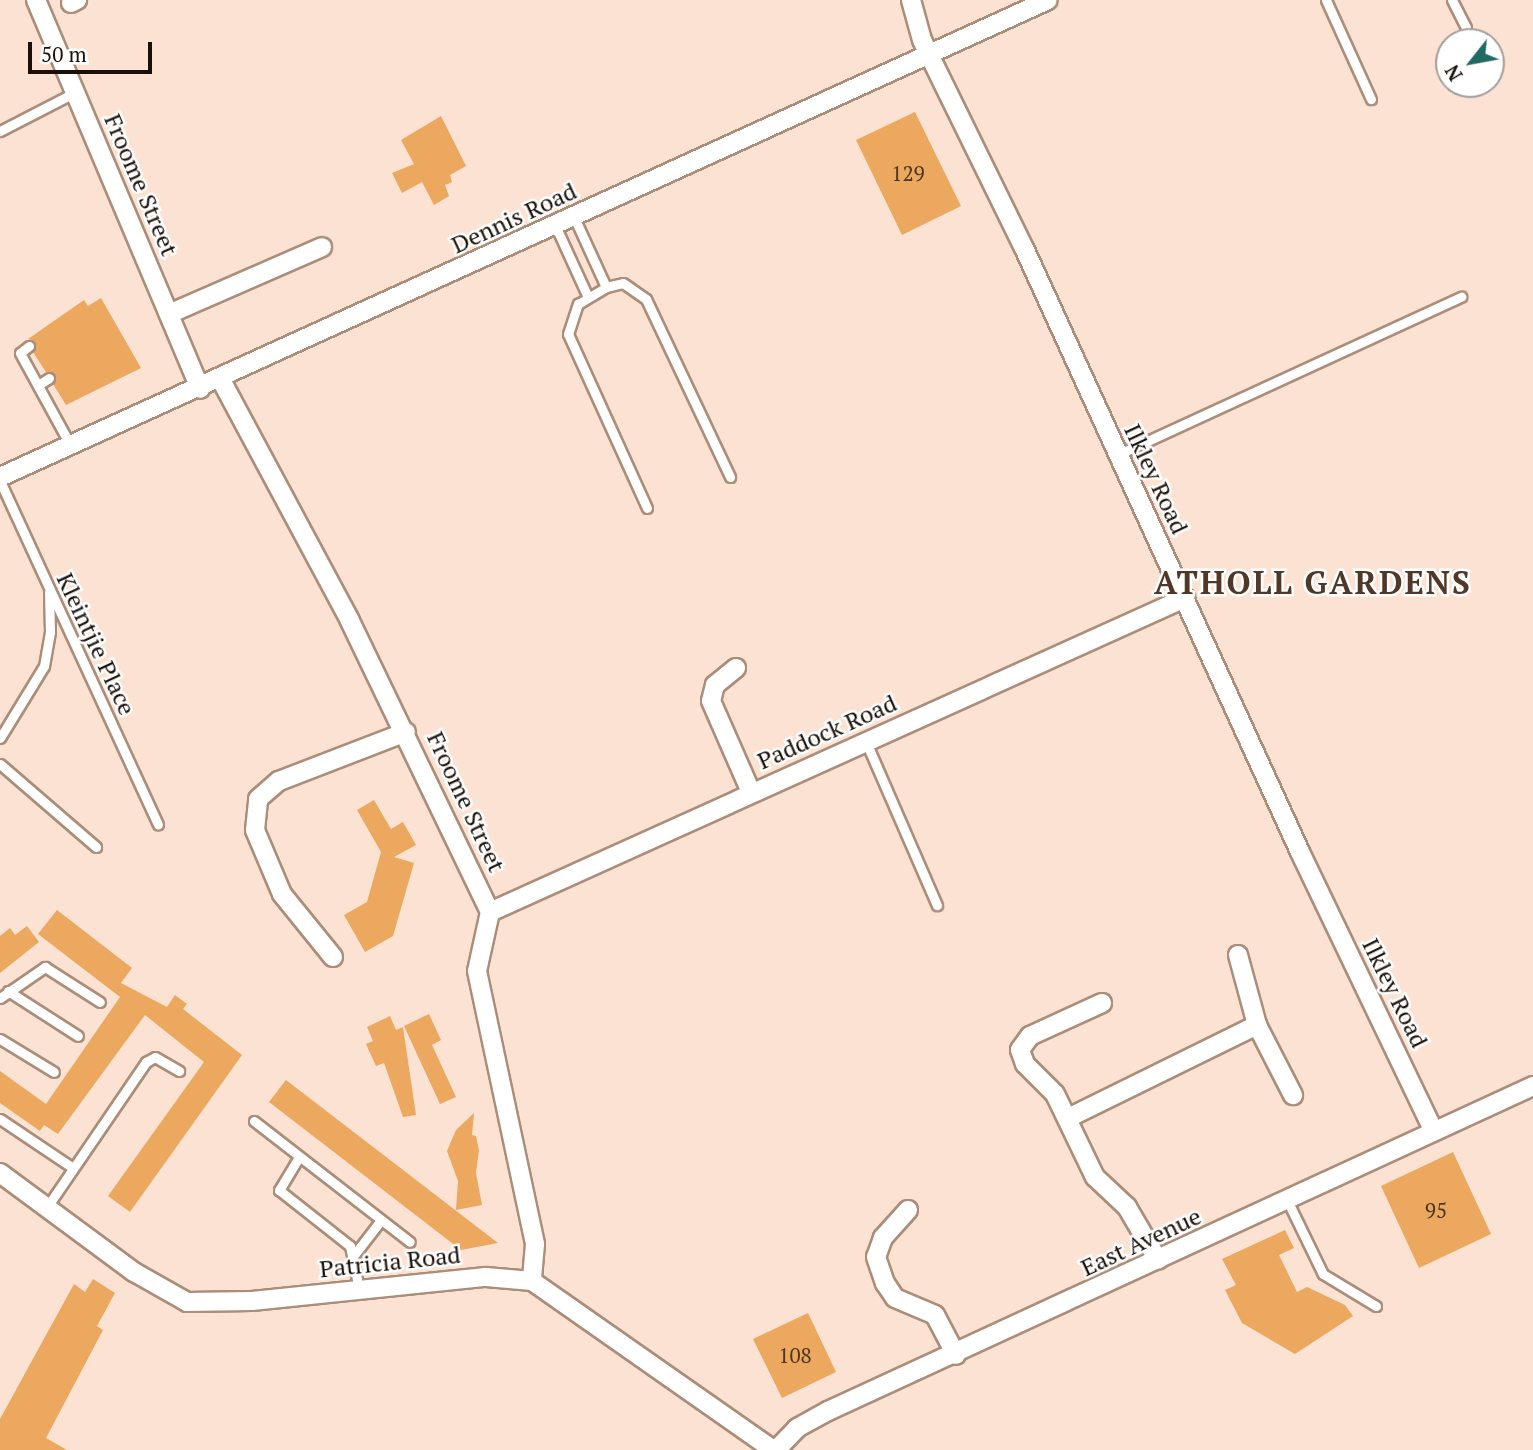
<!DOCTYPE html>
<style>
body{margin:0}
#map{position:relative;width:1533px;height:1450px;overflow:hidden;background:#fce2d2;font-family:"PT Serif",serif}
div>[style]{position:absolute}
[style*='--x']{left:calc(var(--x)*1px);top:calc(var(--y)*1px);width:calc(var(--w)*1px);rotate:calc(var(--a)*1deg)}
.building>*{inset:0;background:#eba85e}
.roads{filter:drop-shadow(2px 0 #ab8d7a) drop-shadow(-2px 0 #ab8d7a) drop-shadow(0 2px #ab8d7a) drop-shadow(0 -2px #ab8d7a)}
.lane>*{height:9px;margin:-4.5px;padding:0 4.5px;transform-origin:4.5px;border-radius:4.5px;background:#fff}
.street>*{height:18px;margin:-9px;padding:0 9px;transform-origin:9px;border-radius:9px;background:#fff}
span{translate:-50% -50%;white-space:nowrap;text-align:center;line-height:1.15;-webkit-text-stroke:5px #fff;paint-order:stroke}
.number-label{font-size:21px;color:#4e361e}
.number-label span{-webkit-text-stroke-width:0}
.street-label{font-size:24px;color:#1a1009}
.district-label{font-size:32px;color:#513727;font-weight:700;letter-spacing:2px}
.north{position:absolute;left:1435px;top:28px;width:70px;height:70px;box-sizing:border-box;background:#fff;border:2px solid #a39f9d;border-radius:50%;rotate:239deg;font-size:19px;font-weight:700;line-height:28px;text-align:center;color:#1a1009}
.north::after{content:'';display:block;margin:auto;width:24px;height:32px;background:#216a63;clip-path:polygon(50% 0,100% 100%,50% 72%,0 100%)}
.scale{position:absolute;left:28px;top:42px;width:124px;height:32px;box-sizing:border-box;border:4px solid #1a1009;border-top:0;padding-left:9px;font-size:21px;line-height:24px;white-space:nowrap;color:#1a1009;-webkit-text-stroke:5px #fff;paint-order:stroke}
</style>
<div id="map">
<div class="building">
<div style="clip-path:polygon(915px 112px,961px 206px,902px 235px,856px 140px)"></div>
<div style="clip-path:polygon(441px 116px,466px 166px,450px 175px,452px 182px,445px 185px,449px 196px,434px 205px,422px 182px,402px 193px,392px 173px,414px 164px,401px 140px)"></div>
<div style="clip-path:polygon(101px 298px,141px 368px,66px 405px,53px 384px,55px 375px,46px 372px,33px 352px,35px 342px,28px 339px,84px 300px,88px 306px)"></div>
<div style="clip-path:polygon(374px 800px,391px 829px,403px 822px,416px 845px,394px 857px,414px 863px,393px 936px,365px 952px,344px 915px,367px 902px,381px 852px,357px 810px)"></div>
<div style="clip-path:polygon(57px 910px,132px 968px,121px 983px,167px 1007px,175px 995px,187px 1004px,183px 1009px,242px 1055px,130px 1212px,108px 1196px,204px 1062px,145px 1015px,58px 1134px,44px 1125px,40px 1131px,0 1103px,0 1071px,46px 1104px,120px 997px,38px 934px)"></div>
<div style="clip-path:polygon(27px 926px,39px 942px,0 973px,0 936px,10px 928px,15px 935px)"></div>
<div style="clip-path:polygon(429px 1014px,441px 1040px,432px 1045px,456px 1097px,440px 1104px,404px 1026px)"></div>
<div style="clip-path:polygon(390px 1016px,396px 1030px,403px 1027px,416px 1115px,403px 1117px,384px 1063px,376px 1066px,366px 1044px,373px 1041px,367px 1027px)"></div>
<div style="clip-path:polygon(286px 1080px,459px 1213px,498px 1243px,461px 1250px,269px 1102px)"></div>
<div style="clip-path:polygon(474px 1113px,472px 1135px,476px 1136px,479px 1150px,476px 1173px,482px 1205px,456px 1210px,458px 1181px,447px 1151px,456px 1130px)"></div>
<div style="clip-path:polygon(1453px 1152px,1491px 1234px,1419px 1268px,1381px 1186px)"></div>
<div style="clip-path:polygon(1285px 1230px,1294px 1248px,1279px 1255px,1297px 1292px,1307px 1287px,1345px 1305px,1353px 1316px,1295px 1354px,1242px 1323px,1225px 1290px,1236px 1285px,1222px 1259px)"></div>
<div style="clip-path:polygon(93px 1279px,115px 1293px,97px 1326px,103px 1330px,46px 1438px,67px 1450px,0 1450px,0 1419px,74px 1284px,85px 1292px)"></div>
<div style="clip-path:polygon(808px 1313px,836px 1372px,782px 1398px,753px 1339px)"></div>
</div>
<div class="roads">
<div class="lane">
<div style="--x:1326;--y:0;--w:109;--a:65.6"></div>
<div style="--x:1452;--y:0;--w:31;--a:63"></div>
<div style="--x:0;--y:131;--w:85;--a:-27.2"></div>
<div style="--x:574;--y:217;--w:77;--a:65.4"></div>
<div style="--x:555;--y:225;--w:77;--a:65.4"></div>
<div style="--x:29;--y:346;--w:11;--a:142"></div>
<div style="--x:20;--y:353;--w:106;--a:61.3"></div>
<div style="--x:38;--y:385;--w:13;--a:-32"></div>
<div style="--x:1117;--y:455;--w:379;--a:-24.7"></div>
<div style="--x:0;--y:481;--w:378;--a:65.3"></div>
<div style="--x:647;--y:508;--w:191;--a:-114.4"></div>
<div style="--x:568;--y:334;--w:32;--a:-72"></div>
<div style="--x:578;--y:304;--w:33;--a:-31"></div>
<div style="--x:606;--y:287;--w:17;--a:-13"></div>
<div style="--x:623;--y:283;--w:28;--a:35"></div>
<div style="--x:646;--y:299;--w:197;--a:64.7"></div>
<div style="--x:0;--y:738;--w:84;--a:-58.6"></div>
<div style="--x:44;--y:666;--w:35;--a:-80"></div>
<div style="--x:50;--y:632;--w:40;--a:-91.4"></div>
<div style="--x:866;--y:742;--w:178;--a:66.5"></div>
<div style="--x:0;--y:764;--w:127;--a:40.8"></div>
<div style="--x:8;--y:991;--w:83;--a:32.7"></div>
<div style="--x:0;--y:998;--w:55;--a:-34.6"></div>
<div style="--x:45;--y:967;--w:65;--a:32.5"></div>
<div style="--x:0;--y:1039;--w:63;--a:31.4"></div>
<div style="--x:0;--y:1119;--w:88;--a:33.9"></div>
<div style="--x:254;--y:1121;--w:197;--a:37.8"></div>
<div style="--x:299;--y:1157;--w:39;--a:121"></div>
<div style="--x:279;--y:1190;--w:90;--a:38.3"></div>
<div style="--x:350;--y:1246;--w:44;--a:78.2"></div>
<div style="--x:1287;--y:1200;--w:82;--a:64.1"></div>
<div style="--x:1323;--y:1274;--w:62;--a:31.1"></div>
<div style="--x:47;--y:1207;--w:176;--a:-55.7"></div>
<div style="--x:146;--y:1062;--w:10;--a:-29"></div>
<div style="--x:155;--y:1057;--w:28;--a:30"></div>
<div style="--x:354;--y:1255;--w:44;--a:-52.4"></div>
</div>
<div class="street">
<div style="--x:36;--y:0;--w:422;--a:67.1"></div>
<div style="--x:911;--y:0;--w:41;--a:74.6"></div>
<div style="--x:922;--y:40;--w:232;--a:63.9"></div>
<div style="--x:1024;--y:248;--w:664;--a:65.44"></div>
<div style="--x:1300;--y:852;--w:308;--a:64.4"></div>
<div style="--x:71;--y:3;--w:7;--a:-27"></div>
<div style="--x:169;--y:314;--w:167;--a:-23.6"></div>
<div style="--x:221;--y:380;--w:271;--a:61.8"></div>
<div style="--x:349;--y:619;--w:325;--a:64.3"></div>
<div style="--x:490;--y:912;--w:60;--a:102.4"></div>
<div style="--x:477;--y:971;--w:279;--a:78"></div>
<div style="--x:535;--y:1244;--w:37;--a:95"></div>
<div style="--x:0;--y:477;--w:1151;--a:-24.47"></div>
<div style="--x:736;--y:668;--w:27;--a:141"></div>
<div style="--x:715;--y:685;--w:16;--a:104"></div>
<div style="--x:711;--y:701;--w:99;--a:66.3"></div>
<div style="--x:490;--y:912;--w:763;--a:-24.31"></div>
<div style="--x:1238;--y:955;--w:73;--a:74.8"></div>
<div style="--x:1257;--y:1025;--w:79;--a:62.8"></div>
<div style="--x:333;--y:957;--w:81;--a:-129"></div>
<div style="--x:282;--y:894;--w:69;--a:-112.9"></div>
<div style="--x:255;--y:830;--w:31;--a:-84"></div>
<div style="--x:258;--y:799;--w:28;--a:-41"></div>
<div style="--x:279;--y:781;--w:136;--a:-21.1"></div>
<div style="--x:1102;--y:1003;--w:79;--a:155.4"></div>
<div style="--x:1030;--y:1036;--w:17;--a:126"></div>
<div style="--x:1020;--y:1050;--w:15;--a:70"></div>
<div style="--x:1025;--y:1064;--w:42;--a:45"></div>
<div style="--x:1055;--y:1094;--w:92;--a:64.3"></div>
<div style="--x:1095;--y:1177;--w:44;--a:43.2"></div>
<div style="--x:1127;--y:1207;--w:61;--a:59.7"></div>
<div style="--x:1068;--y:1118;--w:211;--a:-26.2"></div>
<div style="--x:0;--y:1173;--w:167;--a:36.5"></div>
<div style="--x:134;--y:1272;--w:61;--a:29.5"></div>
<div style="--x:187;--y:1302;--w:65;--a:-0.9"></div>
<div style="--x:252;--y:1301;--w:235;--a:-5.9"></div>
<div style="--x:486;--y:1277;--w:46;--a:5"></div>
<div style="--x:532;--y:1281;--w:294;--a:35"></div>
<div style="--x:908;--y:1210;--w:38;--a:132"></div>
<div style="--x:883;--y:1238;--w:20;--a:110"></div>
<div style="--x:876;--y:1257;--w:28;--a:71"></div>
<div style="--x:885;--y:1283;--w:18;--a:56"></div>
<div style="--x:895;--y:1298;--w:43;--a:23"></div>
<div style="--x:935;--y:1315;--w:45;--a:62.3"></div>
<div style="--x:776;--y:1450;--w:30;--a:-46"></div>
<div style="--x:797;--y:1428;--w:35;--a:-29"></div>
<div style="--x:828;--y:1411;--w:776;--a:-24.75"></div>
</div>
</div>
<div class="number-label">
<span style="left:908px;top:173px">129</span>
<span style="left:1436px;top:1210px">95</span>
<span style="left:795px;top:1355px">108</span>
</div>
<div class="street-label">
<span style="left:141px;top:185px;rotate:67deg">Froome Street</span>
<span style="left:514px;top:218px;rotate:-25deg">Dennis Road</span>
<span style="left:1156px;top:479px;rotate:65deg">Ilkley Road</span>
<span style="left:96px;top:644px;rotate:65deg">Kleintjie Place</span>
<span style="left:827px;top:732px;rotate:-24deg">Paddock Road</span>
<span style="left:466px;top:802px;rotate:65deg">Froome Street</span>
<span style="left:1395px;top:993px;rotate:64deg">Ilkley Road</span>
<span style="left:1141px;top:1242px;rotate:-25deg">East Avenue</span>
<span style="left:390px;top:1262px;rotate:-6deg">Patricia Road</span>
</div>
<div class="district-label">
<span style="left:1313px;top:582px">ATHOLL GARDENS</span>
</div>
<div class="north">N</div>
<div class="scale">50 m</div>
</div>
